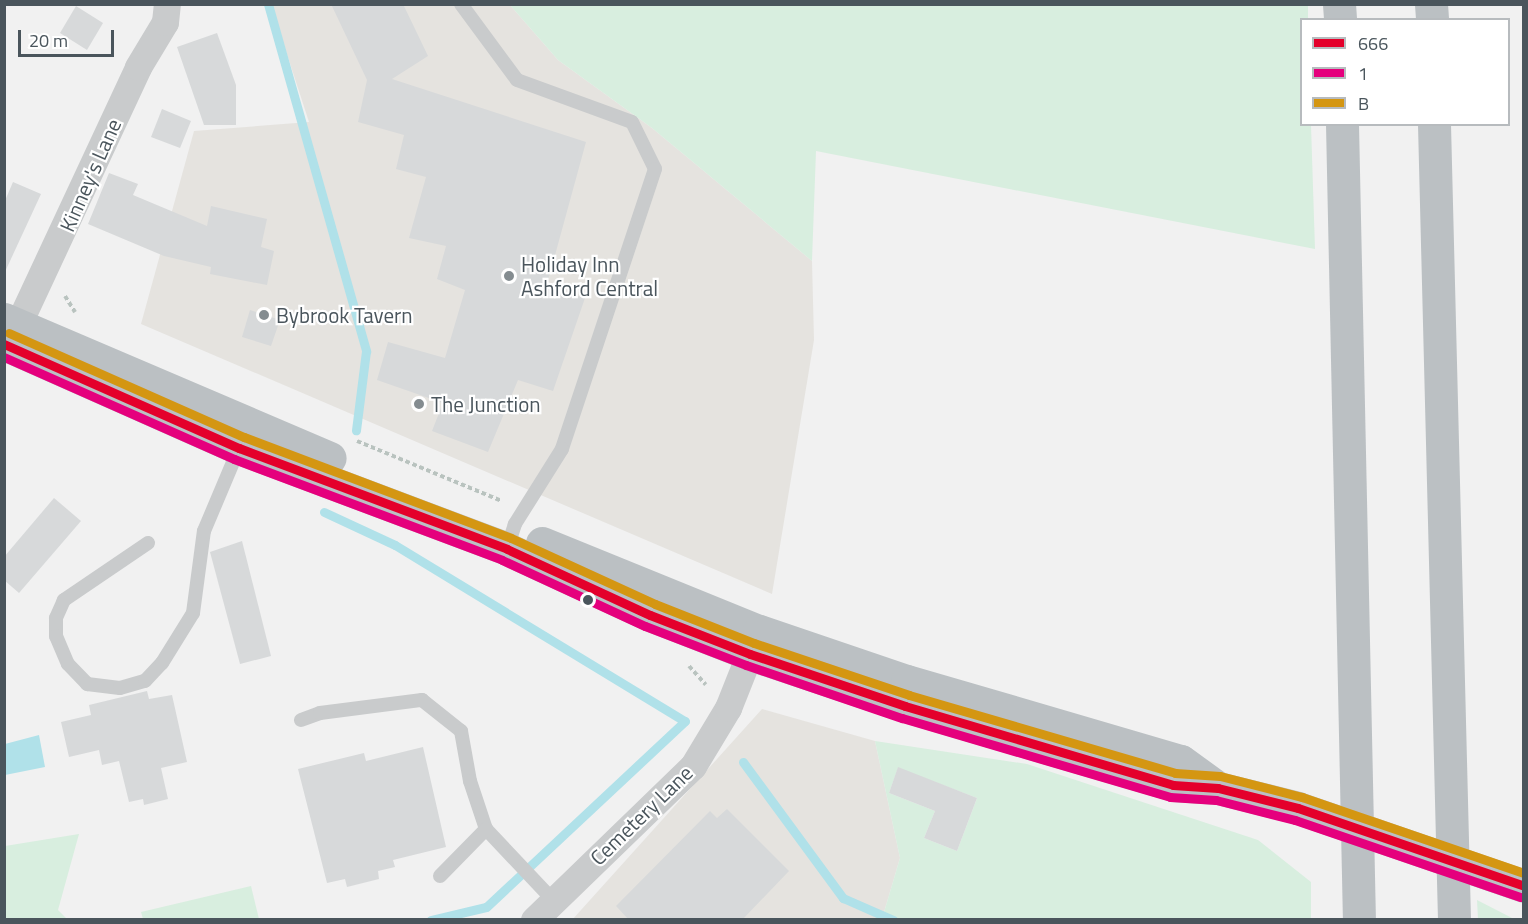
<!DOCTYPE html>
<style>
body{margin:0}
#map{position:relative;width:1528px;height:924px;overflow:hidden;background:#f1f1f1;font-family:"Titillium Web",sans-serif}
div>[style]{position:absolute}
[style*='--x']{left:calc(var(--x)*1px);top:calc(var(--y)*1px);width:calc(var(--w)*1px);rotate:calc(var(--a)*1deg)}
.commercial>*{inset:0;background:#e5e3df}
.green>*{inset:0;background:#d8eedf}
.water>*{inset:0;background:#b0e1e9}
.stream>*{height:9px;margin:-4.5px;padding:0 4.5px;transform-origin:4.5px;border-radius:4.5px;background:#b0e1e9}
.building>*{inset:0;background:#d7d9da}
.path>*{height:4px;margin-top:-2px;transform-origin:0;background:repeating-linear-gradient(90deg,#b9c3bf 0 4.5px,transparent 0 7.5px)}
.lane>*{height:14px;margin:-7px;padding:0 7px;transform-origin:7px;border-radius:7px;background:#c9cbcc}
.street>*{height:27px;margin:-13.5px;padding:0 13.5px;transform-origin:13.5px;border-radius:13.5px;background:#c9cbcc}
.highway>*{height:33px;margin:-16.5px;padding:0 16.5px;transform-origin:16.5px;border-radius:16.5px;background:#bbc0c3}
.bus-1>*{height:9px;margin:-4.5px;padding:0 4.5px;transform-origin:4.5px;border-radius:4.5px;background:#e4002b}
.bus-2>*{height:9px;margin:-4.5px;padding:0 4.5px;transform-origin:4.5px;border-radius:4.5px;background:#e5007d}
.bus-3>*{height:9px;margin:-4.5px;padding:0 4.5px;transform-origin:4.5px;border-radius:4.5px;background:#d49612}
.dots>*{width:16px;height:16px;translate:-50% -50%;box-sizing:border-box;border:3px solid #fff;border-radius:50%}
span{translate:-50% -50%;white-space:nowrap;text-align:center;line-height:1.15;-webkit-text-stroke:4.5px #fff;paint-order:stroke}
.street-label{font-size:21px;color:#4a555c}
.poi-label{font-size:21px;color:#4a555c}
.left{translate:0 -50%;text-align:left}
.frame{position:absolute;inset:0;border:6px solid #4a555c;pointer-events:none}
.legend{position:absolute;left:1300px;top:18px;width:210px;height:108px;box-sizing:border-box;background:#fff;border:2px solid #b7bbbe;margin:0;padding:8px 10px;list-style:none;font-size:18px;color:#4a555c}
.legend li{display:flex;align-items:center;gap:12px;height:30px}
.legend b{width:30px;border:2px solid #b7bbbe}
.scale{position:absolute;left:18px;top:30px;width:96px;height:27px;box-sizing:border-box;border:3px solid #4a555c;border-top:0;padding-left:8px;font-size:18px;line-height:21px;white-space:nowrap;color:#4a555c;-webkit-text-stroke:4px #fff;paint-order:stroke}
</style>
<div id="map">
<div class="commercial">
<div style="clip-path:polygon(271px 5px,510px 5px,558px 60px,652px 128px,812px 261px,814px 340px,772px 594px,141px 324px,194px 131px,309px 122px)"></div>
<div style="clip-path:polygon(762px 709px,875px 741px,900px 858px,882px 919px,572px 920px)"></div>
</div>
<div class="green">
<div style="clip-path:polygon(510px 5px,1308px 5px,1308px 19px,1302px 20px,1302px 124px,1311px 125px,1315px 249px,816px 151px,812px 261px,652px 128px,558px 60px)"></div>
<div style="clip-path:polygon(evenodd,875px 741px,1027px 764px,1258px 840px,1311px 882px,1311px 919px,882px 919px,900px 858px,875px 741px,898px 768px,977px 798px,957px 851px,924px 838px,935px 811px,889px 793px,898px 768px)"></div>
<div style="clip-path:polygon(79px 834px,58px 910px,67px 919px,5px 919px,5px 846px)"></div>
<div style="clip-path:polygon(251px 886px,259px 919px,143px 919px,141px 912px)"></div>
<div style="clip-path:polygon(1477px 900px,1514px 919px,1478px 919px)"></div>
</div>
<div class="water">
<div style="clip-path:polygon(39px 735px,45px 767px,5px 775px,5px 744px)"></div>
</div>
<div class="stream">
<div style="--x:268;--y:4;--w:361;--a:74.2"></div>
<div style="--x:366;--y:351;--w:80;--a:97.2"></div>
<div style="--x:324;--y:512;--w:78;--a:24.9"></div>
<div style="--x:395;--y:545;--w:339;--a:31.3"></div>
<div style="--x:685;--y:721;--w:272;--a:136.9"></div>
<div style="--x:486;--y:907;--w:57;--a:166.7"></div>
<div style="--x:743;--y:762;--w:169;--a:53.7"></div>
<div style="--x:843;--y:898;--w:55;--a:23.7"></div>
</div>
<div class="building">
<div style="clip-path:polygon(331px 4px,403px 4px,428px 56px,392px 79px,586px 142px,546px 288px,585px 298px,553px 391px,518px 380px,488px 452px,432px 431px,443px 403px,377px 380px,388px 342px,445px 358px,465px 290px,437px 279px,446px 246px,409px 238px,426px 177px,396px 169px,404px 135px,358px 122px,367px 80px)"></div>
<div style="clip-path:polygon(76px 6px,103px 23px,87px 50px,60px 33px)"></div>
<div style="clip-path:polygon(217px 33px,236px 85px,236px 125px,204px 125px,177px 47px)"></div>
<div style="clip-path:polygon(162px 109px,191px 121px,180px 148px,151px 137px)"></div>
<div style="clip-path:polygon(109px 173px,138px 184px,133px 195px,207px 226px,211px 206px,267px 219px,261px 247px,274px 251px,267px 285px,210px 274px,211px 267px,164px 256px,88px 224px)"></div>
<div style="clip-path:polygon(13px 182px,41px 194px,4px 274px,4px 203px)"></div>
<div style="clip-path:polygon(250px 310px,280px 320px,271px 346px,242px 337px)"></div>
<div style="clip-path:polygon(54px 498px,81px 521px,19px 593px,4px 580px,4px 557px)"></div>
<div style="clip-path:polygon(242px 541px,271px 656px,240px 664px,210px 552px)"></div>
<div style="clip-path:polygon(147px 691px,149px 699px,172px 695px,187px 762px,161px 768px,168px 799px,144px 805px,143px 799px,129px 802px,119px 761px,102px 765px,99px 750px,69px 757px,61px 722px,91px 715px,89px 705px)"></div>
<div style="clip-path:polygon(423px 747px,446px 847px,393px 860px,395px 867px,378px 871px,379px 879px,347px 887px,345px 879px,327px 883px,298px 769px,364px 753px,366px 761px)"></div>
<div style="clip-path:polygon(898px 767px,977px 798px,957px 851px,924px 838px,935px 811px,889px 793px)"></div>
<div style="clip-path:polygon(727px 809px,789px 871px,742px 920px,629px 920px,616px 906px,710px 811px,717px 818px)"></div>
</div>
<div class="path">
<div style="--x:65;--y:296;--w:19;--a:58"></div>
<div style="--x:357;--y:441;--w:157;--a:22.5"></div>
<div style="--x:689;--y:666;--w:25;--a:48"></div>
</div>
<div class="lane">
<div style="--x:461;--y:4;--w:94;--a:53.6"></div>
<div style="--x:517;--y:80;--w:122;--a:20.1"></div>
<div style="--x:632;--y:122;--w:52;--a:63.9"></div>
<div style="--x:655;--y:169;--w:295;--a:108.4"></div>
<div style="--x:562;--y:449;--w:89;--a:122.1"></div>
<div style="--x:515;--y:524;--w:26;--a:108"></div>
<div style="--x:148;--y:543;--w:102;--a:145.8"></div>
<div style="--x:64;--y:600;--w:20;--a:114"></div>
<div style="--x:56;--y:618;--w:18;--a:90"></div>
<div style="--x:56;--y:636;--w:30;--a:67"></div>
<div style="--x:68;--y:664;--w:28;--a:46"></div>
<div style="--x:87;--y:684;--w:33;--a:7"></div>
<div style="--x:120;--y:688;--w:26;--a:-16"></div>
<div style="--x:145;--y:681;--w:25;--a:-47"></div>
<div style="--x:162;--y:663;--w:59;--a:-58.2"></div>
<div style="--x:193;--y:613;--w:83;--a:-82.4"></div>
<div style="--x:204;--y:531;--w:90;--a:-67.1"></div>
<div style="--x:301;--y:720;--w:20;--a:-20"></div>
<div style="--x:320;--y:713;--w:103;--a:-7.3"></div>
<div style="--x:422;--y:700;--w:50;--a:38.5"></div>
<div style="--x:461;--y:731;--w:51;--a:79.8"></div>
<div style="--x:470;--y:781;--w:51;--a:71.6"></div>
<div style="--x:486;--y:829;--w:98;--a:46.7"></div>
<div style="--x:440;--y:876;--w:66;--a:-45.6"></div>
</div>
<div class="street">
<div style="--x:10;--y:342;--w:303;--a:-65"></div>
<div style="--x:138;--y:67;--w:52;--a:-59"></div>
<div style="--x:165;--y:22;--w:18;--a:-84"></div>
<div style="--x:534;--y:920;--w:221;--a:-44.1"></div>
<div style="--x:693;--y:766;--w:68;--a:-58.9"></div>
<div style="--x:728;--y:708;--w:79;--a:-68.3"></div>
</div>
<div class="highway">
<div style="--x:1339;--y:4;--w:16;--a:86"></div>
<div style="--x:1431;--y:4;--w:16;--a:86"></div>
<div style="--x:1342;--y:124;--w:796;--a:88.78"></div>
<div style="--x:1434;--y:124;--w:796;--a:88.56"></div>
<div style="--x:4;--y:319;--w:354;--a:23.1"></div>
<div style="--x:4;--y:344;--w:257;--a:23.9"></div>
<div style="--x:239;--y:448;--w:286;--a:20.6"></div>
<div style="--x:507;--y:549;--w:157;--a:24.8"></div>
<div style="--x:650;--y:615;--w:107;--a:21.3"></div>
<div style="--x:750;--y:654;--w:163;--a:18.5"></div>
<div style="--x:905;--y:706;--w:279;--a:16.4"></div>
<div style="--x:1173;--y:785;--w:45;--a:3.8"></div>
<div style="--x:1218;--y:788;--w:82;--a:14"></div>
<div style="--x:1298;--y:808;--w:239;--a:19"></div>
<div style="--x:542;--y:543;--w:234;--a:22.1"></div>
<div style="--x:759;--y:631;--w:156;--a:18.7"></div>
<div style="--x:907;--y:681;--w:285;--a:16.3"></div>
<div style="--x:1181;--y:761;--w:46;--a:36.1"></div>
</div>
<div class="bus-1">
<div style="--x:4;--y:344;--w:257;--a:23.9"></div>
<div style="--x:239;--y:448;--w:286;--a:20.6"></div>
<div style="--x:507;--y:549;--w:157;--a:24.8"></div>
<div style="--x:650;--y:615;--w:107;--a:21.3"></div>
<div style="--x:750;--y:654;--w:163;--a:18.5"></div>
<div style="--x:905;--y:706;--w:279;--a:16.4"></div>
<div style="--x:1173;--y:785;--w:45;--a:3.8"></div>
<div style="--x:1218;--y:788;--w:82;--a:14"></div>
<div style="--x:1298;--y:808;--w:239;--a:19"></div>
</div>
<div class="bus-2">
<div style="--x:4;--y:357;--w:252;--a:23.9"></div>
<div style="--x:234;--y:459;--w:286;--a:20.6"></div>
<div style="--x:502;--y:560;--w:157;--a:24.8"></div>
<div style="--x:645;--y:626;--w:108;--a:21.1"></div>
<div style="--x:746;--y:665;--w:165;--a:18.8"></div>
<div style="--x:902;--y:718;--w:279;--a:16.4"></div>
<div style="--x:1170;--y:797;--w:46;--a:3.7"></div>
<div style="--x:1216;--y:800;--w:81;--a:14.2"></div>
<div style="--x:1295;--y:820;--w:238;--a:18.9"></div>
</div>
<div class="bus-3">
<div style="--x:9;--y:333;--w:257;--a:23.9"></div>
<div style="--x:244;--y:437;--w:285;--a:20.7"></div>
<div style="--x:511;--y:538;--w:158;--a:24.6"></div>
<div style="--x:655;--y:604;--w:106;--a:21.5"></div>
<div style="--x:754;--y:643;--w:163;--a:18.5"></div>
<div style="--x:909;--y:695;--w:277;--a:16.3"></div>
<div style="--x:1175;--y:773;--w:45;--a:3.8"></div>
<div style="--x:1220;--y:776;--w:85;--a:14.4"></div>
<div style="--x:1302;--y:797;--w:235;--a:18.9"></div>
</div>
<div class="dots">
<div style="left:509px;top:276px;background:#848c90"></div>
<div style="left:264px;top:315px;background:#848c90"></div>
<div style="left:419px;top:404px;background:#848c90"></div>
<div style="left:588px;top:600px;background:#4a555c"></div>
</div>
<div class="street-label">
<span style="left:90px;top:175px;rotate:-66deg">Kinney's Lane</span>
<span style="left:641px;top:815px;rotate:-44deg">Cemetery Lane</span>
</div>
<div class="poi-label">
<span class="left" style="left:521px;top:276px">Holiday Inn<br>Ashford Central</span>
<span class="left" style="left:276px;top:315px">Bybrook Tavern</span>
<span class="left" style="left:431px;top:404px">The Junction</span>
</div>
<div class="frame"></div>
<ul class="legend">
<li><b style="height:8px;background:#e4002b"></b>666</li>
<li><b style="height:8px;background:#e5007d"></b>1</li>
<li><b style="height:8px;background:#d49612"></b>B</li>
</ul>
<div class="scale">20 m</div>
</div>
